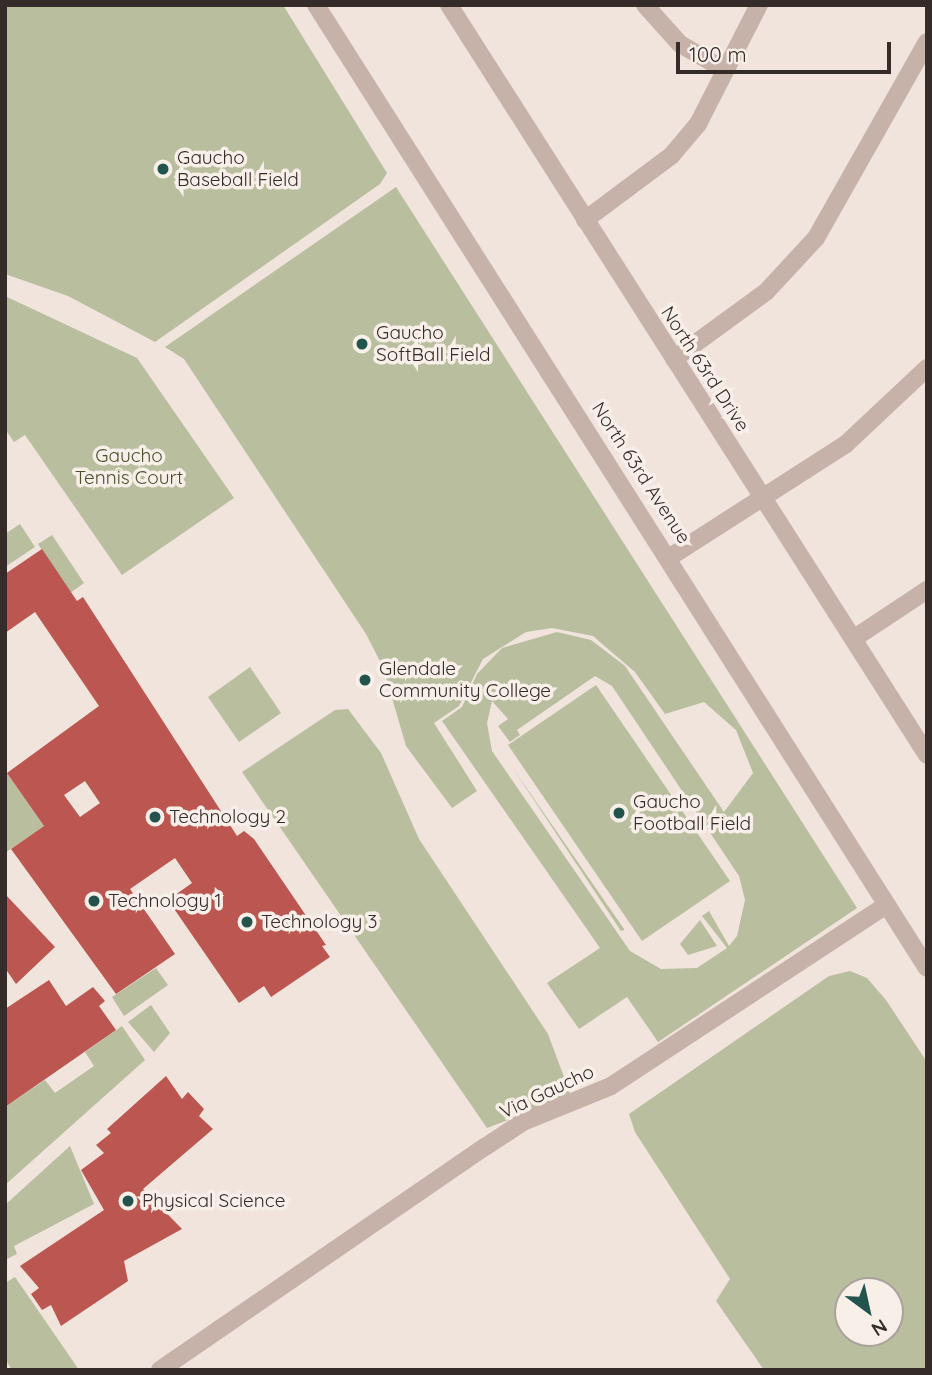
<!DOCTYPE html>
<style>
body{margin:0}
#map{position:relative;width:932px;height:1375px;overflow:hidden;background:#f0e4dd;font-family:Quicksand,sans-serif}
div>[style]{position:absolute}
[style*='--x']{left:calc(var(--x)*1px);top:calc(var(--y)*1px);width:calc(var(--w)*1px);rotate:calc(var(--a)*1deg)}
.green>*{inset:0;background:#b9be9e}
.building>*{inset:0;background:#bb5650}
.minor>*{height:18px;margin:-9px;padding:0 9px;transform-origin:9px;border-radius:9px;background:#c7b2aa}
.dots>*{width:19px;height:19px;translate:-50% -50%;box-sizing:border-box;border:4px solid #f8efe9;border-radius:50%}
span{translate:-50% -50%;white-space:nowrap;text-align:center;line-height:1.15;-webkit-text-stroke:7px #f8efe9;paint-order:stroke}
.poi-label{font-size:19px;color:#352b29}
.left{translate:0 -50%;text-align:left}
.street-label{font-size:19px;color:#352b29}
.park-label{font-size:19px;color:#4b512f}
.frame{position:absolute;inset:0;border:7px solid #352b29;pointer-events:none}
.north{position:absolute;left:834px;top:1277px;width:70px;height:70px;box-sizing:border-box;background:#f8efe9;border:2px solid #aaa19c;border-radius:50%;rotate:147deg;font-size:19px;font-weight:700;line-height:28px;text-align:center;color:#352b29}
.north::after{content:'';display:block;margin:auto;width:24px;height:32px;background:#22534d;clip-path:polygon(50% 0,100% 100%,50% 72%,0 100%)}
.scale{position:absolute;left:676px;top:42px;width:215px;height:32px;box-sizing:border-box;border:4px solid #352b29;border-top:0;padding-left:9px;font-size:21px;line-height:24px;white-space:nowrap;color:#352b29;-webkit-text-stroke:5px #f8efe9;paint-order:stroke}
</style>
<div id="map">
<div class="green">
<div style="clip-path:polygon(5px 5px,283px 5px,387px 173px,380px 184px,155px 342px,68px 296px,5px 274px)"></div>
<div style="clip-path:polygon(evenodd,396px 187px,857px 908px,658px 1042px,627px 997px,579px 1029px,547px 983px,600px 948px,442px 721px,462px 707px,477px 674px,502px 648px,557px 632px,591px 640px,625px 666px,724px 812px,753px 773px,736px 730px,704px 702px,665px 714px,635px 672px,593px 636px,552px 628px,526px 632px,483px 659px,459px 706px,434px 723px,477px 791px,452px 808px,406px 746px,383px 667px,366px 634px,184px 359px,165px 347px,396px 187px,595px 676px,612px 686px,739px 876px,745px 900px,737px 936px,729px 946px,709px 911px,702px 916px,727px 948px,697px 968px,661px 969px,630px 951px,492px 751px,487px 723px,492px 701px,508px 719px,498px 726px,510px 742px,520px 735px,517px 730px,595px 676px)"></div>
<div style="clip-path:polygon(5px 296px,137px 358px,234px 498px,122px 575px,25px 435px,14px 442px,5px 429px)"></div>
<div style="clip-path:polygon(20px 524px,35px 547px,5px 567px,5px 534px)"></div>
<div style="clip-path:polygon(52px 535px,84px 583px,70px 593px,38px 544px)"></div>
<div style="clip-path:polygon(250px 667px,281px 713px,239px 742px,208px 697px)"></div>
<div style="clip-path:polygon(596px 685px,730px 881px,642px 941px,508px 745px)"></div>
<div style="clip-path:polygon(348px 709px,381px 753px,419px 839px,548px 1034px,570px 1093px,566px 1098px,487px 1128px,242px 772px,335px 710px)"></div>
<div style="clip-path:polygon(512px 767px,624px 929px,624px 930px,621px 931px)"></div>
<div style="clip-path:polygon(5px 770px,44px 826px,5px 853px)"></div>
<div style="clip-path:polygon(700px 920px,717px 946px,688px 955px,680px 944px)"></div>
<div style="clip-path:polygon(156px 968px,168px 985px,124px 1016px,112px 997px)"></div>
<div style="clip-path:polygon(evenodd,850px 971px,867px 978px,886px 1000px,927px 1062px,927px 1370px,764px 1370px,716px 1301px,730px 1279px,635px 1132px,629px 1114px,829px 976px,850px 971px,848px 1291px,890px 1291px,890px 1333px,848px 1333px,848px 1291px)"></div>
<div style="clip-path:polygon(151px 1005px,170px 1033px,154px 1052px,128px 1022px)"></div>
<div style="clip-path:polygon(122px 1026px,145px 1060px,5px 1185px,5px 1107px,45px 1080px,55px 1093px,94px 1066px,85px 1052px)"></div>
<div style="clip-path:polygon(70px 1146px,94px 1204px,14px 1246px,17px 1254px,5px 1260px,5px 1205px)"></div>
<div style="clip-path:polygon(15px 1277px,64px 1348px,79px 1370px,12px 1370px,5px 1359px,5px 1283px)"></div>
</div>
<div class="building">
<div style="clip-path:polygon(evenodd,42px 549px,77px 601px,83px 597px,237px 836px,244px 831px,254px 839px,326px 945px,322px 946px,330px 957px,271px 997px,264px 986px,239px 1003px,168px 900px,192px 883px,175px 858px,130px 889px,175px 954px,116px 994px,11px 849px,44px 826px,7px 773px,99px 706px,35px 612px,5px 633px,5px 574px,42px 549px,85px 781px,100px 803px,80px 817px,64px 795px,85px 781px)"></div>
<div style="clip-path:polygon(5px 894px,55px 947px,16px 984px,5px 968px)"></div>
<div style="clip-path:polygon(49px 980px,66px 1006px,93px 987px,105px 1001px,99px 1006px,116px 1030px,5px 1107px,5px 1009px)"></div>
<div style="clip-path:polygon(166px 1076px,182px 1099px,188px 1092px,204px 1109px,199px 1116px,213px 1129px,143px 1189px,182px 1229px,124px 1261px,128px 1281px,61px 1326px,51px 1305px,42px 1310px,31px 1294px,39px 1288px,20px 1266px,104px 1210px,81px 1170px,104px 1153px,96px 1145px,111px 1133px,107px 1129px)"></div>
</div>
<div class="minor">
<div style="--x:316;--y:5;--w:1140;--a:57.61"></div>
<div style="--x:449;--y:5;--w:889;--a:57.49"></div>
<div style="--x:645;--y:5;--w:52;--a:48.1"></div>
<div style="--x:680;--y:44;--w:52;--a:30"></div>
<div style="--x:585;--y:220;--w:107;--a:-36.7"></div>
<div style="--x:671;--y:156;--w:42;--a:-49.8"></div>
<div style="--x:698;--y:124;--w:134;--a:-62.9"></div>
<div style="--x:674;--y:359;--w:114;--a:-36.1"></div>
<div style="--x:766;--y:292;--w:74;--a:-47.2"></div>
<div style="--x:816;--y:238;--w:225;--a:-60.5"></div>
<div style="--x:670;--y:557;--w:209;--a:-32.7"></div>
<div style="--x:846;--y:444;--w:111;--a:-43.2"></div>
<div style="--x:853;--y:639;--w:89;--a:-33.5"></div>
<div style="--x:160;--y:1370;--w:394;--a:-34.5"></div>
<div style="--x:485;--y:1147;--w:45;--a:-33.3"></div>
<div style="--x:523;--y:1122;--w:95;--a:-22.2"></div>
<div style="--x:611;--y:1086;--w:330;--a:-33.3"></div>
</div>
<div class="dots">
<div style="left:163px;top:169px;background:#22534d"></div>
<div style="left:362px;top:344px;background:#22534d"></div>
<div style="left:365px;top:680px;background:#22534d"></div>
<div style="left:619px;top:813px;background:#22534d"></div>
<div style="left:155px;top:817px;background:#22534d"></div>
<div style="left:94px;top:901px;background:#22534d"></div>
<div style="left:247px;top:922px;background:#22534d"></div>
<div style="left:128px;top:1201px;background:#22534d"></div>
</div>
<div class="poi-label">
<span class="left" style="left:177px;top:169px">Gaucho<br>Baseball Field</span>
<span class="left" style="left:376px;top:344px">Gaucho<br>SoftBall Field</span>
<span class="left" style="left:379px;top:680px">Glendale<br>Community College</span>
<span class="left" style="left:633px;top:813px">Gaucho<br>Football Field</span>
<span class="left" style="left:169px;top:817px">Technology 2</span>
<span class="left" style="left:108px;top:901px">Technology 1</span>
<span class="left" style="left:261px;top:922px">Technology 3</span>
<span class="left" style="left:142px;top:1201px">Physical Science</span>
</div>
<div class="street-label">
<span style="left:705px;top:369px;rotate:57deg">North 63rd Drive</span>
<span style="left:641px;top:473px;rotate:57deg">North 63rd Avenue</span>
<span style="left:547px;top:1092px;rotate:-25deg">Via Gaucho</span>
</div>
<div class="park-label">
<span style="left:129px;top:467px">Gaucho<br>Tennis Court</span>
</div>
<div class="frame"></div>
<div class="north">N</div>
<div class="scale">100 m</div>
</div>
